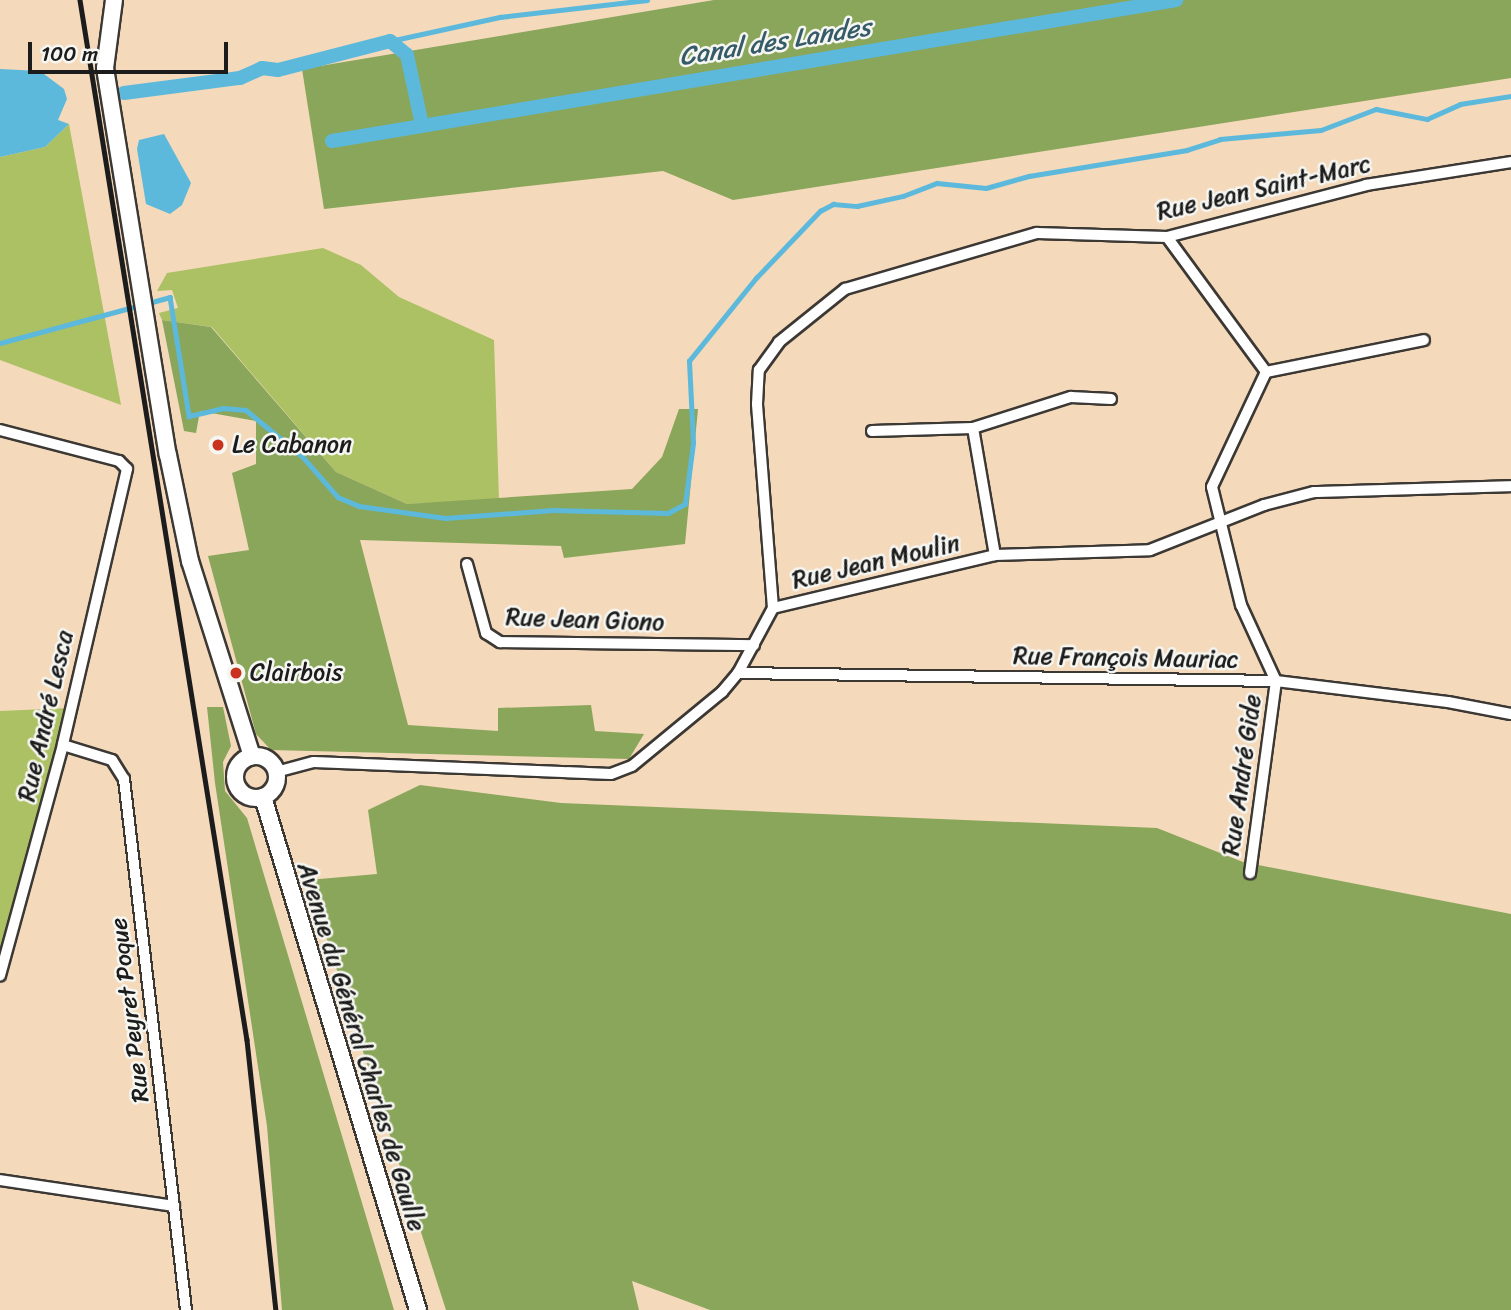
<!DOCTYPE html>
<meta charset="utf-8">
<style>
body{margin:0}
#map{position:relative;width:1511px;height:1310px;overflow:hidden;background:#f4d9bb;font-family:Sriracha,sans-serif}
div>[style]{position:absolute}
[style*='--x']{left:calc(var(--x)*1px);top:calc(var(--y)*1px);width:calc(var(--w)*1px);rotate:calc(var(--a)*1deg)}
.green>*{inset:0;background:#acc064}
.forest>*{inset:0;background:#89a65a}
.water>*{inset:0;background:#5db9db}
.stream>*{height:4.5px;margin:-2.25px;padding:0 2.25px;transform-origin:2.25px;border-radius:2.25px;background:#5db9db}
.canal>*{height:14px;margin:-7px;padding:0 7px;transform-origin:7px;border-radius:7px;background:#5db9db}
.roads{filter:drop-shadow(2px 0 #3c3834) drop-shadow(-2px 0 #3c3834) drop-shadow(0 2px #3c3834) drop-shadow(0 -2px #3c3834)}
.minor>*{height:10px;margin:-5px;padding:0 5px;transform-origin:5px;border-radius:5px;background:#fff}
.secondary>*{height:16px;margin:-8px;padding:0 8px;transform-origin:8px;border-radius:8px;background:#fff}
.secondary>.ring{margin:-8px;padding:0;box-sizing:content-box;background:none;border:16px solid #fff;border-radius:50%}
.rail>*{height:4.5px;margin:-2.25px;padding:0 2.25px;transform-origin:2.25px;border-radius:2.25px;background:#1c1c1c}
.dots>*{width:19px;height:19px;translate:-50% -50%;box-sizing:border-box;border:4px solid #f6f6f2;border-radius:50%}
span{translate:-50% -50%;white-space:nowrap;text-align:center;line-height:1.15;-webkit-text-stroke:5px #f6f6f2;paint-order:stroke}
.street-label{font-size:24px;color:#1c1c1c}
.poi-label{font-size:24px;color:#1c1c1c}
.left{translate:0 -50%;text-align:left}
.water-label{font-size:26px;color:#365b68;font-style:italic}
.scale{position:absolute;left:28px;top:42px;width:200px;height:32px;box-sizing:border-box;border:4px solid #1c1c1c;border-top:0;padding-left:9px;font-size:21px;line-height:24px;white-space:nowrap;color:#1c1c1c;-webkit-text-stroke:5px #f6f6f2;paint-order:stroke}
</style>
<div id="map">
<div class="green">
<div style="clip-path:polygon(69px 124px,121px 405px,0 360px,0 157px,45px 147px)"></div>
<div style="clip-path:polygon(323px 248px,361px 265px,399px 297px,494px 340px,499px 501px,407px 504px,336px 472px,212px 327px,162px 320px,159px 313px,178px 308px,172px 290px,157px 291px,167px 273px)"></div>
<div style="clip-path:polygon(70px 708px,0 976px,0 711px)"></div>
</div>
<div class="forest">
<div style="clip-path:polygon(714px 0,1511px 0,1511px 78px,733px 200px,663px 171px,324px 209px,302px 69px)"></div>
<div style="clip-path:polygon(162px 320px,211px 327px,336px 472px,407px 504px,632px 489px,662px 457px,679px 409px,698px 409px,685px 544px,564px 558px,561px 546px,360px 540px,408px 725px,498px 731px,498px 708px,591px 705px,595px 731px,644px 734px,629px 759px,271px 750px,256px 734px,208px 556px,249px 550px,232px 473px,256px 464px,256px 421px,200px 411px,196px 433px,184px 431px)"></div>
<div style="clip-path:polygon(207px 707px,223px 707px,231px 746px,223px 762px,225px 791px,247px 818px,394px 1310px,282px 1310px,267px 1126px,215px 783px)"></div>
<div style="clip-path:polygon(420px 785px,561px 803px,1157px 828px,1243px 862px,1511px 914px,1511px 1310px,710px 1310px,632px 1281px,639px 1310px,446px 1310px,308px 880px,377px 874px,368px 810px)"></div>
</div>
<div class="water">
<div style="clip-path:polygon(0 69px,40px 71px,64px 89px,67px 99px,58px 120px,69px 124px,45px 147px,0 157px)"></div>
<div style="clip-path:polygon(164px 134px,191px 183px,182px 205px,170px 214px,146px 204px,137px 149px,139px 140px)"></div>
</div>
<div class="stream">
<div style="--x:390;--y:41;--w:113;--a:-12.3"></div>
<div style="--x:500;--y:17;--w:148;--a:-6.6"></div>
<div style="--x:0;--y:343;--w:176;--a:-15.1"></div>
<div style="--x:170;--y:297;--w:121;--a:80.9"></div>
<div style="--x:189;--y:416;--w:35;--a:-13"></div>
<div style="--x:223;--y:408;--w:23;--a:5"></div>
<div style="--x:246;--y:410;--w:72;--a:39.4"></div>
<div style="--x:302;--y:456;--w:55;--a:48.7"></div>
<div style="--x:338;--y:497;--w:23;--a:23"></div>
<div style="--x:359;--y:506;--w:87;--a:7.9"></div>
<div style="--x:445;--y:518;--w:108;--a:-4.2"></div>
<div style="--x:553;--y:510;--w:115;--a:1.5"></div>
<div style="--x:668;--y:513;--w:19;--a:-28"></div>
<div style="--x:685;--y:504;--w:62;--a:-82.5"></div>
<div style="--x:693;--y:443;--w:82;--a:-92.8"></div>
<div style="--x:689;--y:361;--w:107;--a:-51.1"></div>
<div style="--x:756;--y:278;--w:93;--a:-46.3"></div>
<div style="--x:820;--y:211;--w:15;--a:-28"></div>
<div style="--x:833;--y:204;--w:24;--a:5"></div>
<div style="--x:857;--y:206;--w:47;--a:-12.3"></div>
<div style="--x:903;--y:196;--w:36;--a:-21"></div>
<div style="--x:937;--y:183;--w:49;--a:5.8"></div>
<div style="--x:986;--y:188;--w:45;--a:-15.6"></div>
<div style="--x:1029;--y:176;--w:160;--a:-9.3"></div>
<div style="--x:1187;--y:150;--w:35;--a:-18"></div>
<div style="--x:1220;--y:139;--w:101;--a:-5.1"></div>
<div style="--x:1321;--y:130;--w:59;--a:-20.9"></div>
<div style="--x:1376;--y:109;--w:52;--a:11.1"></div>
<div style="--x:1427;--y:119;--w:36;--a:-24"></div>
<div style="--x:1460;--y:104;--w:52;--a:-8.9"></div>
</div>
<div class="canal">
<div style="--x:124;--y:93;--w:117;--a:-7.4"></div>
<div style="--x:240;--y:78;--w:24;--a:-24"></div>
<div style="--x:262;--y:68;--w:16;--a:7"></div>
<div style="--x:278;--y:70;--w:116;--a:-14.5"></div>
<div style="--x:390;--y:41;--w:22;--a:39"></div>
<div style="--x:407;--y:55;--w:72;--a:77.9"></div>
<div style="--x:332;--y:141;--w:856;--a:-9.48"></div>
</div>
<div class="roads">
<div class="minor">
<div style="--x:1167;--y:237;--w:167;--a:53.7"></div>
<div style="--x:1266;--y:372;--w:127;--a:115.2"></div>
<div style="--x:1212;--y:487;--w:122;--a:76.2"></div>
<div style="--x:1241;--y:605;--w:84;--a:65.3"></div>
<div style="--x:1276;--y:681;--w:194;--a:97.7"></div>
<div style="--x:1266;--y:372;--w:161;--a:-11.4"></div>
<div style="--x:973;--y:428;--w:129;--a:80.2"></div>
<div style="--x:0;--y:430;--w:123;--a:14.6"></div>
<div style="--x:119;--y:461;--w:11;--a:45"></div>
<div style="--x:127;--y:469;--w:283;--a:103.1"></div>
<div style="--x:63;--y:745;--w:239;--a:105.3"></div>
<div style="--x:872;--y:431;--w:101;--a:-1.7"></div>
<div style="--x:973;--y:428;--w:103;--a:-17.6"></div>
<div style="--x:1071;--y:397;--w:40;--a:2.9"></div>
<div style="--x:467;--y:564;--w:72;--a:74.6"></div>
<div style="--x:486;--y:633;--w:17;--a:33"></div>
<div style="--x:500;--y:642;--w:254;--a:0.7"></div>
<div style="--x:773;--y:608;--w:205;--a:-94.5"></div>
<div style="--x:757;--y:404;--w:34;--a:-87"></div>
<div style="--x:759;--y:370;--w:34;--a:-54"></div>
<div style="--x:779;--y:342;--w:85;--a:-38.8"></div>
<div style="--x:845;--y:289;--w:200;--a:-16.3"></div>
<div style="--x:1037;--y:233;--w:130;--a:1.8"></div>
<div style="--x:1167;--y:237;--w:206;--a:-14.6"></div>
<div style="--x:1366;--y:185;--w:147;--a:-9"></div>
<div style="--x:738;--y:673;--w:538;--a:0.85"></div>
<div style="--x:1276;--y:681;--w:173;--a:7"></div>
<div style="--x:1448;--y:702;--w:64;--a:10.8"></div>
<div style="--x:63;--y:745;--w:51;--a:17"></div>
<div style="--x:112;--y:760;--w:22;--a:58"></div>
<div style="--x:124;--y:779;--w:535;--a:83.34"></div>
<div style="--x:276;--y:772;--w:39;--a:-15"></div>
<div style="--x:314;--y:762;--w:297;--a:2.3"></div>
<div style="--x:611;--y:774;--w:22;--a:-21"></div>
<div style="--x:632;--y:766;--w:117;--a:-39.4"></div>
<div style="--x:722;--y:692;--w:25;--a:-50"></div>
<div style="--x:738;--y:673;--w:74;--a:-61.7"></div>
<div style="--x:773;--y:608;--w:228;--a:-13.4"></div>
<div style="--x:995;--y:555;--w:155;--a:-1.8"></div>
<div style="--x:1150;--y:550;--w:123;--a:-21.5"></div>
<div style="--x:1264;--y:505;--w:52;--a:-14.6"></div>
<div style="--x:1314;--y:492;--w:197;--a:-1.7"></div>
<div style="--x:0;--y:1180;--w:176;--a:8.5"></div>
</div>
<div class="secondary">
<div style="--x:114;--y:0;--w:69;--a:97.5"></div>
<div style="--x:105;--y:68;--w:392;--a:80.8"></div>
<div style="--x:168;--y:455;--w:108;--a:78.3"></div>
<div style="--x:190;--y:561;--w:205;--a:72.4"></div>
<div class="ring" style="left:235px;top:756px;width:26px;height:26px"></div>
<div style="--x:263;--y:797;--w:536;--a:73.19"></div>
</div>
</div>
<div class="rail">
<div style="--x:80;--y:0;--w:1053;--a:80.88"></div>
<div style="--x:247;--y:1040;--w:272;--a:83.9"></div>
</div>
<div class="dots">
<div style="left:218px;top:445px;background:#c8321e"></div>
<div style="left:236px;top:673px;background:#c8321e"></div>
</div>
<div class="street-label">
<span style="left:1264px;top:188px;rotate:-13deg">Rue Jean Saint-Marc</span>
<span style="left:876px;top:562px;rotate:-13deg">Rue Jean Moulin</span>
<span style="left:585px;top:620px;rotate:2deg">Rue Jean Giono</span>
<span style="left:1126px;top:658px;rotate:1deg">Rue François Mauriac</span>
<span style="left:46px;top:716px;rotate:-77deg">Rue André Lesca</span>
<span style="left:1242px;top:775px;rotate:-82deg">Rue André Gide</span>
<span style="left:130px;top:1010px;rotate:-97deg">Rue Peyret Poque</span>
<span style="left:361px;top:1047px;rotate:73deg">Avenue du Général Charles de Gaulle</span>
</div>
<div class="poi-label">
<span class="left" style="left:232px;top:445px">Le Cabanon</span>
<span class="left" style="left:250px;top:673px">Clairbois</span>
</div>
<div class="water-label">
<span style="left:775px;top:42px;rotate:-9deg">Canal des Landes</span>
</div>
<div class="scale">100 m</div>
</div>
